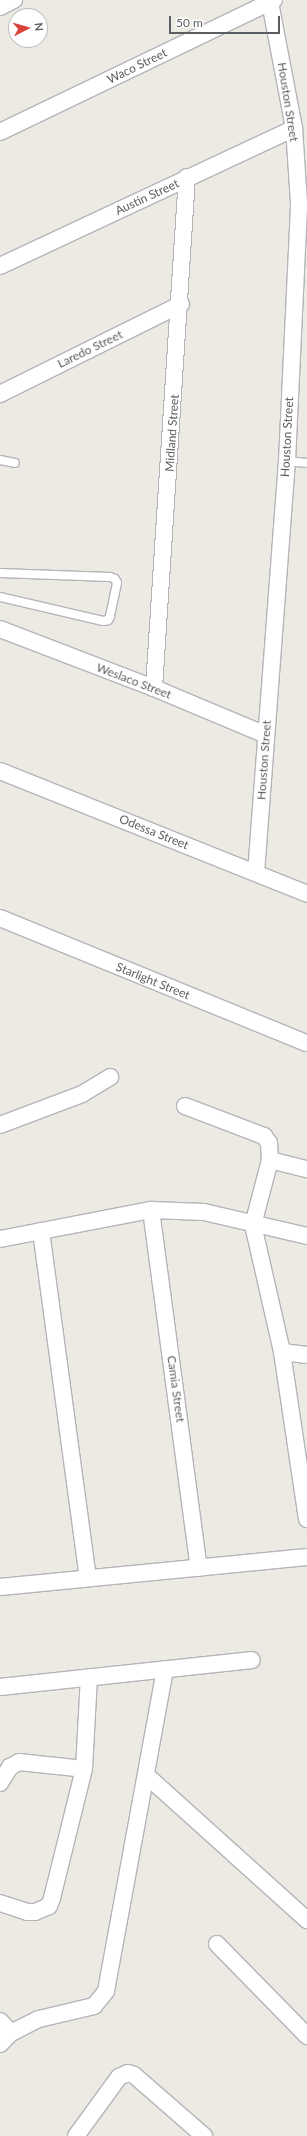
<!DOCTYPE html>
<style>
body{margin:0}
#map{position:relative;width:307px;height:2136px;overflow:hidden;background:#eceae2;font-family:Lato,sans-serif}
div>[style]{position:absolute}
[style*='--x']{left:calc(var(--x)*1px);top:calc(var(--y)*1px);width:calc(var(--w)*1px);rotate:calc(var(--a)*1deg)}
.roads{filter:drop-shadow(1px 0 #b3b5b9) drop-shadow(-1px 0 #b3b5b9) drop-shadow(0 1px #b3b5b9) drop-shadow(0 -1px #b3b5b9)}
.service>*{height:8px;margin:-4px;padding:0 4px;transform-origin:4px;border-radius:4px;background:#fff}
.minor>*{height:16px;margin:-8px;padding:0 8px;transform-origin:8px;border-radius:8px;background:#fff}
span{translate:-50% -50%;white-space:nowrap;text-align:center;line-height:1.15;-webkit-text-stroke:3px #fff;paint-order:stroke}
.street-label{font-size:12px;color:#5a5e62}
.north{position:absolute;left:8px;top:8px;width:40px;height:40px;box-sizing:border-box;background:#fff;border:1px solid #bdbfc0;border-radius:50%;rotate:84deg;font-size:11px;font-weight:700;line-height:16px;text-align:center;color:#5a5e62}
.north::after{content:'';display:block;margin:auto;width:14px;height:18px;background:#db423a;clip-path:polygon(50% 0,100% 100%,50% 72%,0 100%)}
.scale{position:absolute;left:169px;top:16px;width:111px;height:18px;box-sizing:border-box;border:2px solid #5a5e62;border-top:0;padding-left:5px;font-size:12px;line-height:14px;white-space:nowrap;color:#5a5e62;-webkit-text-stroke:3px #fff;paint-order:stroke}
</style>
<div id="map">
<div class="roads">
<div class="service">
<div style="--x:0;--y:460;--w:15;--a:11"></div>
<div style="--x:287;--y:461;--w:20;--a:6"></div>
<div style="--x:0;--y:573;--w:110;--a:2.1"></div>
<div style="--x:110;--y:577;--w:5;--a:22"></div>
<div style="--x:115;--y:579;--w:4;--a:63"></div>
<div style="--x:117;--y:583;--w:35;--a:102"></div>
<div style="--x:110;--y:617;--w:4;--a:124"></div>
<div style="--x:108;--y:620;--w:5;--a:169"></div>
<div style="--x:103;--y:621;--w:106;--a:-166.9"></div>
</div>
<div class="minor">
<div style="--x:0;--y:7;--w:16;--a:-27"></div>
<div style="--x:0;--y:132;--w:304;--a:-25.7"></div>
<div style="--x:0;--y:266;--w:325;--a:-25.1"></div>
<div style="--x:0;--y:394;--w:202;--a:-26.4"></div>
<div style="--x:0;--y:629;--w:165;--a:21"></div>
<div style="--x:154;--y:688;--w:121;--a:22.8"></div>
<div style="--x:154;--y:688;--w:512;--a:-86.31"></div>
<div style="--x:0;--y:771;--w:331;--a:21.8"></div>
<div style="--x:256;--y:873;--w:413;--a:-85.7"></div>
<div style="--x:287;--y:461;--w:258;--a:-87.3"></div>
<div style="--x:299;--y:203;--w:75;--a:-93.8"></div>
<div style="--x:294;--y:128;--w:128;--a:-100.8"></div>
<div style="--x:0;--y:918;--w:331;--a:22.2"></div>
<div style="--x:185;--y:1106;--w:85;--a:20.8"></div>
<div style="--x:264;--y:1136;--w:9;--a:54"></div>
<div style="--x:269;--y:1143;--w:17;--a:87"></div>
<div style="--x:270;--y:1160;--w:67;--a:104.7"></div>
<div style="--x:253;--y:1225;--w:130;--a:77.1"></div>
<div style="--x:282;--y:1352;--w:169;--a:81.5"></div>
<div style="--x:0;--y:1125;--w:88;--a:-20.7"></div>
<div style="--x:82;--y:1094;--w:33;--a:-31"></div>
<div style="--x:270;--y:1160;--w:38;--a:14"></div>
<div style="--x:151;--y:1210;--w:361;--a:82.4"></div>
<div style="--x:41;--y:1231;--w:349;--a:82.3"></div>
<div style="--x:0;--y:1239;--w:154;--a:-10.9"></div>
<div style="--x:151;--y:1210;--w:53;--a:2.2"></div>
<div style="--x:204;--y:1212;--w:106;--a:13.1"></div>
<div style="--x:282;--y:1352;--w:25;--a:7"></div>
<div style="--x:0;--y:1587;--w:308;--a:-5.6"></div>
<div style="--x:0;--y:1687;--w:253;--a:-6.1"></div>
<div style="--x:146;--y:1775;--w:217;--a:42"></div>
<div style="--x:0;--y:1783;--w:19;--a:-58"></div>
<div style="--x:10;--y:1767;--w:10;--a:-29"></div>
<div style="--x:19;--y:1762;--w:65;--a:6.1"></div>
<div style="--x:0;--y:1903;--w:28;--a:18"></div>
<div style="--x:27;--y:1912;--w:8;--a:0"></div>
<div style="--x:35;--y:1912;--w:15;--a:-23"></div>
<div style="--x:49;--y:1906;--w:9;--a:-69"></div>
<div style="--x:52;--y:1898;--w:133;--a:-76.1"></div>
<div style="--x:84;--y:1769;--w:92;--a:-86.9"></div>
<div style="--x:217;--y:1944;--w:129;--a:45.6"></div>
<div style="--x:0;--y:2021;--w:16;--a:47"></div>
<div style="--x:0;--y:2044;--w:16;--a:-45"></div>
<div style="--x:11;--y:2033;--w:31;--a:-27"></div>
<div style="--x:39;--y:2019;--w:57;--a:-13.3"></div>
<div style="--x:94;--y:2006;--w:19;--a:-51"></div>
<div style="--x:106;--y:1991;--w:327;--a:-79.6"></div>
<div style="--x:76;--y:2136;--w:73;--a:-53.9"></div>
<div style="--x:119;--y:2077;--w:10;--a:-24"></div>
<div style="--x:128;--y:2073;--w:6;--a:18"></div>
<div style="--x:134;--y:2075;--w:93;--a:41.1"></div>
</div>
</div>
<div class="street-label">
<span style="left:137px;top:66px;rotate:-26deg">Waco Street</span>
<span style="left:288px;top:102px;rotate:81deg">Houston Street</span>
<span style="left:147px;top:197px;rotate:-25deg">Austin Street</span>
<span style="left:90px;top:349px;rotate:-26deg">Laredo Street</span>
<span style="left:172px;top:433px;rotate:-86deg">Midland Street</span>
<span style="left:287px;top:437px;rotate:-87deg">Houston Street</span>
<span style="left:134px;top:681px;rotate:21deg">Weslaco Street</span>
<span style="left:264px;top:760px;rotate:-86deg">Houston Street</span>
<span style="left:154px;top:832px;rotate:22deg">Odessa Street</span>
<span style="left:153px;top:981px;rotate:22deg">Starlight Street</span>
<span style="left:176px;top:1389px;rotate:82deg">Camia Street</span>
</div>
<div class="north">N</div>
<div class="scale">50 m</div>
</div>
